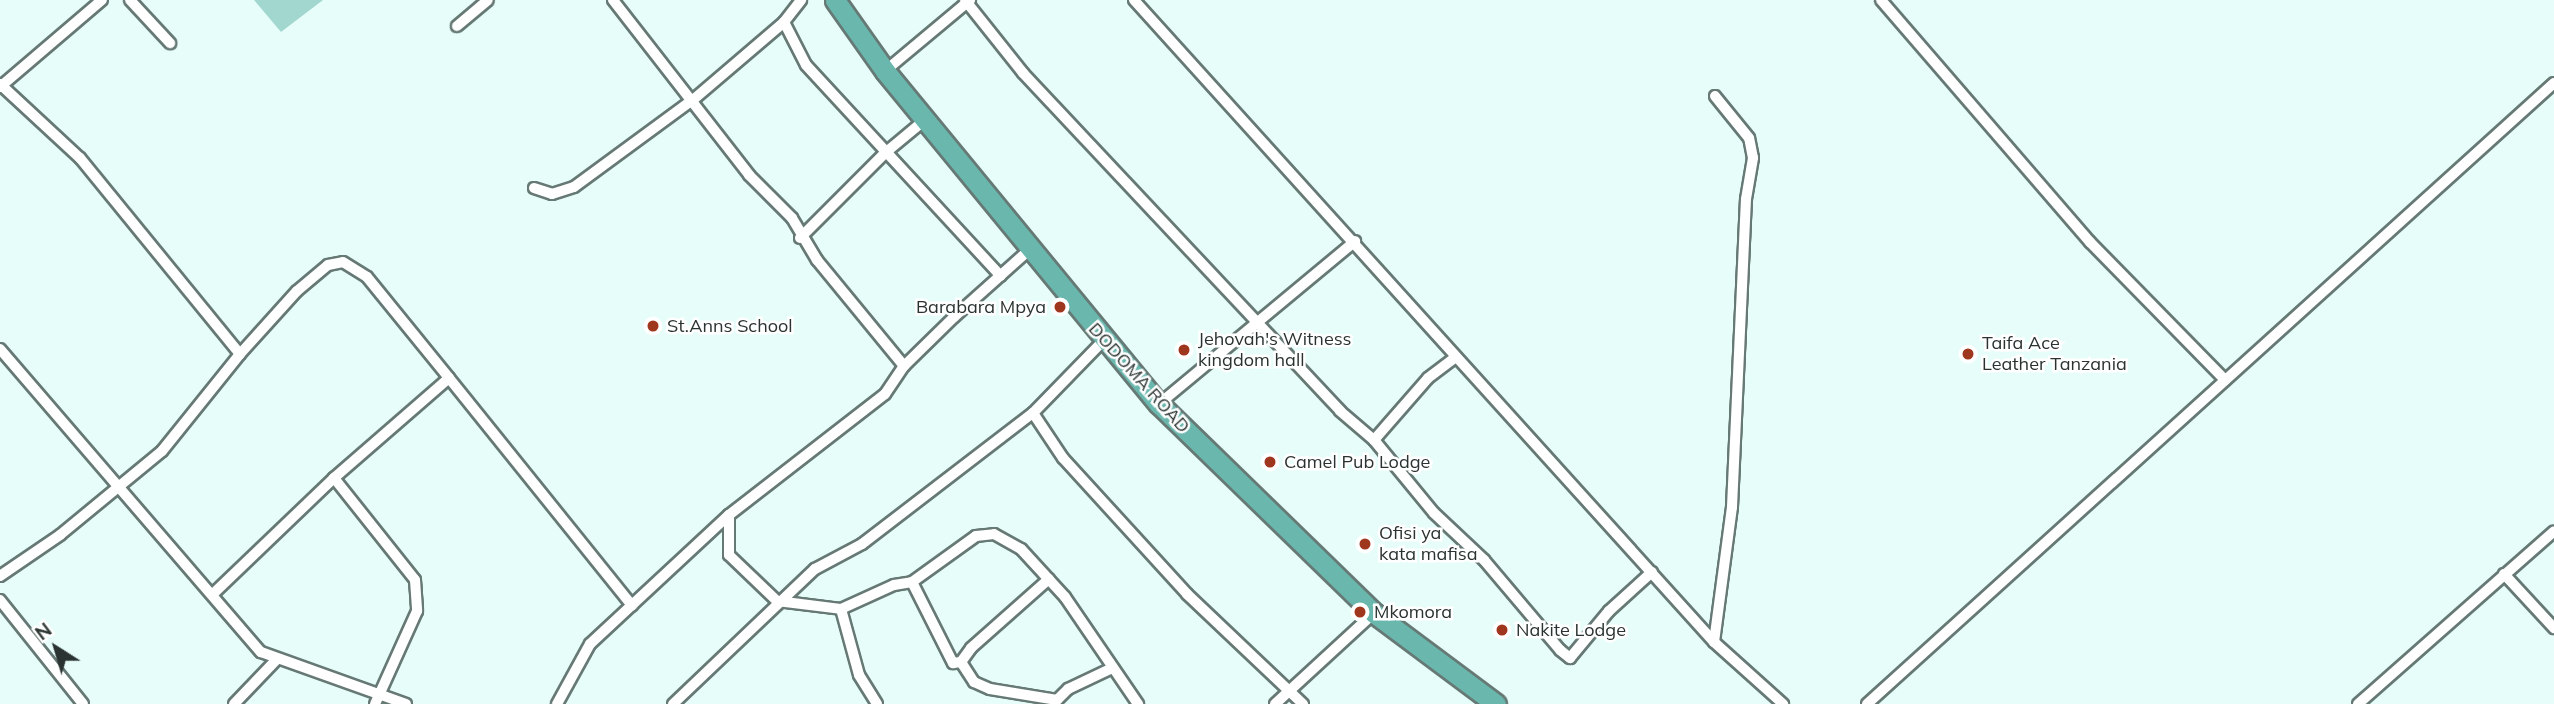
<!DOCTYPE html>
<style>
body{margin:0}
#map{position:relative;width:2554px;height:704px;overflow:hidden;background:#e7fdf9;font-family:Mulish,sans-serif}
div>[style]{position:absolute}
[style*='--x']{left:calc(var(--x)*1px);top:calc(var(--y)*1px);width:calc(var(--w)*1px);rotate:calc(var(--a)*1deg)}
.green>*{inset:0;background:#a2d7cf}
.roads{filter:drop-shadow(2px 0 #667975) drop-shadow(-2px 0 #667975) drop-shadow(0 2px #667975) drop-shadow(0 -2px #667975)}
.minor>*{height:10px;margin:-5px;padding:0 5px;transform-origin:5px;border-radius:5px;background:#fff}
.trunk>*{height:19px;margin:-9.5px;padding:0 9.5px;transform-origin:9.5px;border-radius:9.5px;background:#6ab7ae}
.dots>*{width:19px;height:19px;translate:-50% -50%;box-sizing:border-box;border:4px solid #fff;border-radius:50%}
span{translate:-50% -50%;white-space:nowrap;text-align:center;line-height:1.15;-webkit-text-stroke:5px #fff;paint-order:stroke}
.poi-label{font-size:18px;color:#2a3331}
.right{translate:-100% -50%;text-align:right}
.left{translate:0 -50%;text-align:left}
.street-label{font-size:18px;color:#2a3331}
.north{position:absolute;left:21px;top:613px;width:70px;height:70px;-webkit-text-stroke:5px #fff;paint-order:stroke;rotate:323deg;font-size:19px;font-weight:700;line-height:28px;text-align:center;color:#2a3331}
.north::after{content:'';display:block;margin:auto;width:24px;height:32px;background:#2a3331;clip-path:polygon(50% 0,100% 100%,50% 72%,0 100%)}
</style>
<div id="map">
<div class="green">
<div style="clip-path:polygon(254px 0,323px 0,281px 32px)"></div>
</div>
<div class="roads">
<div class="minor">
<div style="--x:130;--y:0;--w:59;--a:47.1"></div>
<div style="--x:613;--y:0;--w:222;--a:52.1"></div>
<div style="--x:749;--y:175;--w:61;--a:45"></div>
<div style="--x:792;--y:218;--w:49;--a:59.2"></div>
<div style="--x:817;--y:260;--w:137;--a:50.6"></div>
<div style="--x:965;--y:0;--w:93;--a:51.5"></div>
<div style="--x:1023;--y:73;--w:463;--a:46.8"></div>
<div style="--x:1340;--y:411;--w:45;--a:40.5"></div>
<div style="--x:1374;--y:440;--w:94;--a:50.6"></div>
<div style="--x:1434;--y:513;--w:69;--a:43.2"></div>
<div style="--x:1484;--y:560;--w:118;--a:49.8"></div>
<div style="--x:1560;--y:650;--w:13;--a:39"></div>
<div style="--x:1570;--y:658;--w:61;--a:-50.3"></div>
<div style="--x:1609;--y:611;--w:58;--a:-42.2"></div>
<div style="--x:1134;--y:0;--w:865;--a:47.9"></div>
<div style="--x:1714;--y:642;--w:93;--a:41.9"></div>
<div style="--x:1881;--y:0;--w:320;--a:49.2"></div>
<div style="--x:2090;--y:242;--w:193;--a:45.6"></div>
<div style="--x:784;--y:22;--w:48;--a:62.9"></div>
<div style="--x:806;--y:65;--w:287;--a:47.3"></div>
<div style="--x:457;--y:26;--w:40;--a:-40"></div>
<div style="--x:885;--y:71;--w:111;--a:-39.9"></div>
<div style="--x:0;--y:84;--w:109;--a:42.8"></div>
<div style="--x:80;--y:158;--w:253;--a:50.8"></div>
<div style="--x:0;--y:87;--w:134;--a:-40.5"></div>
<div style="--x:534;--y:188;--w:19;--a:18"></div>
<div style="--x:552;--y:194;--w:23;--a:-18"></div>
<div style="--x:574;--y:187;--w:149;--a:-36.3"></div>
<div style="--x:694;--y:99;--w:118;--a:-40.5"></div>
<div style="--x:784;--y:22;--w:28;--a:-52"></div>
<div style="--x:800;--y:238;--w:120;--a:-45"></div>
<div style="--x:885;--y:153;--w:53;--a:-39.7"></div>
<div style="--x:0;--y:349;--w:400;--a:49.3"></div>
<div style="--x:261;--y:652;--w:154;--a:19.7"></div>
<div style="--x:1159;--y:404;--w:255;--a:-39.7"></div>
<div style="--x:1033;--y:413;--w:54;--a:56.3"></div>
<div style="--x:1063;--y:458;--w:184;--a:47.6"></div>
<div style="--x:1187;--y:594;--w:160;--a:43.5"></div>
<div style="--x:1374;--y:440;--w:82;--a:-48.9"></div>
<div style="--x:1428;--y:378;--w:34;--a:-37"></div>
<div style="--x:334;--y:478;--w:130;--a:51.5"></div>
<div style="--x:415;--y:580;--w:31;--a:86"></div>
<div style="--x:417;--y:611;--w:102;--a:114.3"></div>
<div style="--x:729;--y:515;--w:40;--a:90"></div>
<div style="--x:729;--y:555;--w:66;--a:43.8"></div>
<div style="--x:777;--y:601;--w:64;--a:7.1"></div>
<div style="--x:841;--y:609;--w:68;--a:74.7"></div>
<div style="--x:859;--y:675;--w:34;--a:58"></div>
<div style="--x:2504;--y:574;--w:74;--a:47.2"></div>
<div style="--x:0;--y:576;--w:73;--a:-34.3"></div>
<div style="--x:60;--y:535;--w:132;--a:-39.5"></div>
<div style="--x:162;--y:451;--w:124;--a:-51.2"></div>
<div style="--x:240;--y:354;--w:85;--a:-47.9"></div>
<div style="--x:297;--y:291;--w:40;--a:-40"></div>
<div style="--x:328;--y:265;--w:15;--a:-11"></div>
<div style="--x:343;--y:262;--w:28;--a:32"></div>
<div style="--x:367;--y:277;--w:130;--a:50.9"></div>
<div style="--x:912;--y:582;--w:91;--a:63.2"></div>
<div style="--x:953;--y:663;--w:8;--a:-7"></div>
<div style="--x:961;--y:662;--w:24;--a:57"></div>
<div style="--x:974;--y:682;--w:17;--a:24"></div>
<div style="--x:990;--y:689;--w:68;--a:9.3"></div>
<div style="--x:1057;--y:700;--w:16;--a:-45"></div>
<div style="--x:1068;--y:689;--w:49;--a:-25.5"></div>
<div style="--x:213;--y:594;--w:168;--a:-43.8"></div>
<div style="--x:334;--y:478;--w:152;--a:-41"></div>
<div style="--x:449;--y:378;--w:292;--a:51.2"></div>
<div style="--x:0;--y:600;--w:133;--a:51.4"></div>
<div style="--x:841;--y:609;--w:58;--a:-24.4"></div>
<div style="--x:894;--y:585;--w:18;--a:-9"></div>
<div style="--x:912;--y:582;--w:79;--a:-35.7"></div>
<div style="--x:976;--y:536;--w:18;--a:-6"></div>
<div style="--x:994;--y:534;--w:31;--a:29"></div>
<div style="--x:1021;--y:549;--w:65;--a:47.5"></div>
<div style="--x:1065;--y:597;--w:130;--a:55.7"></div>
<div style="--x:1714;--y:642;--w:136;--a:-82.4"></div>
<div style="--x:1732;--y:507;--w:308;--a:-87.4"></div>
<div style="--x:1746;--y:199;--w:42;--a:-80.3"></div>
<div style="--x:1753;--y:158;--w:20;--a:-101"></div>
<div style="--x:1749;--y:138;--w:54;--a:-129"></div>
<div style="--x:961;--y:662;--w:17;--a:-54"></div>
<div style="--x:971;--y:648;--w:104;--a:-41.5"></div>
<div style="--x:234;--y:704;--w:62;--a:-46.3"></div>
<div style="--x:557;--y:704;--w:68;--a:-61.2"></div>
<div style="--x:590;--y:644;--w:190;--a:-42.9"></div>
<div style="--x:729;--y:515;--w:197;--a:-37.8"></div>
<div style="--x:885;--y:394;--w:34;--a:-56"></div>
<div style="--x:904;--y:366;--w:70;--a:-44.4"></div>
<div style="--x:954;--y:317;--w:101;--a:-41.8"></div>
<div style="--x:673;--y:704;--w:196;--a:-43.6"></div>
<div style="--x:815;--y:569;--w:53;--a:-28"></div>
<div style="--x:862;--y:544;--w:215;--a:-37.5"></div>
<div style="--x:1033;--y:413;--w:102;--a:-45.8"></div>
<div style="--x:1275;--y:704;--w:134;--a:-42.6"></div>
<div style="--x:1867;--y:704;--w:926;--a:-42.11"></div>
<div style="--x:2358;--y:704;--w:261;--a:-41.4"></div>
</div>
<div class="trunk">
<div style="--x:835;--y:0;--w:87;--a:54.8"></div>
<div style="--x:885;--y:71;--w:431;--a:50.6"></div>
<div style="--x:1159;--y:404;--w:300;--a:44.2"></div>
<div style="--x:1374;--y:613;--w:152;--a:36.7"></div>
</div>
</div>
<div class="dots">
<div style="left:1060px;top:307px;background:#9f361e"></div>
<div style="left:653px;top:326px;background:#9f361e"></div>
<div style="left:1184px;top:350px;background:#9f361e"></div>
<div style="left:1968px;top:354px;background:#9f361e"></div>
<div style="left:1270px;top:462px;background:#9f361e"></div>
<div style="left:1365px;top:544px;background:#9f361e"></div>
<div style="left:1360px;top:612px;background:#9f361e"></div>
<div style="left:1502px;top:630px;background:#9f361e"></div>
</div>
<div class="poi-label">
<span class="right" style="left:1046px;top:307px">Barabara Mpya</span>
<span class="left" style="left:667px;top:326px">St.Anns School</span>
<span class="left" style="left:1198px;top:350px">Jehovah's Witness<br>kingdom hall</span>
<span class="left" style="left:1982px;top:354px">Taifa Ace<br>Leather Tanzania</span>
<span class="left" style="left:1284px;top:462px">Camel Pub Lodge</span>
<span class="left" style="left:1379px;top:544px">Ofisi ya<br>kata mafisa</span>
<span class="left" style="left:1374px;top:612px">Mkomora</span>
<span class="left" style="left:1516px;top:630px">Nakite Lodge</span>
</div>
<div class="street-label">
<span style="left:1139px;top:378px;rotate:48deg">DODOMA ROAD</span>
</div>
<div class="north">N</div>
</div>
